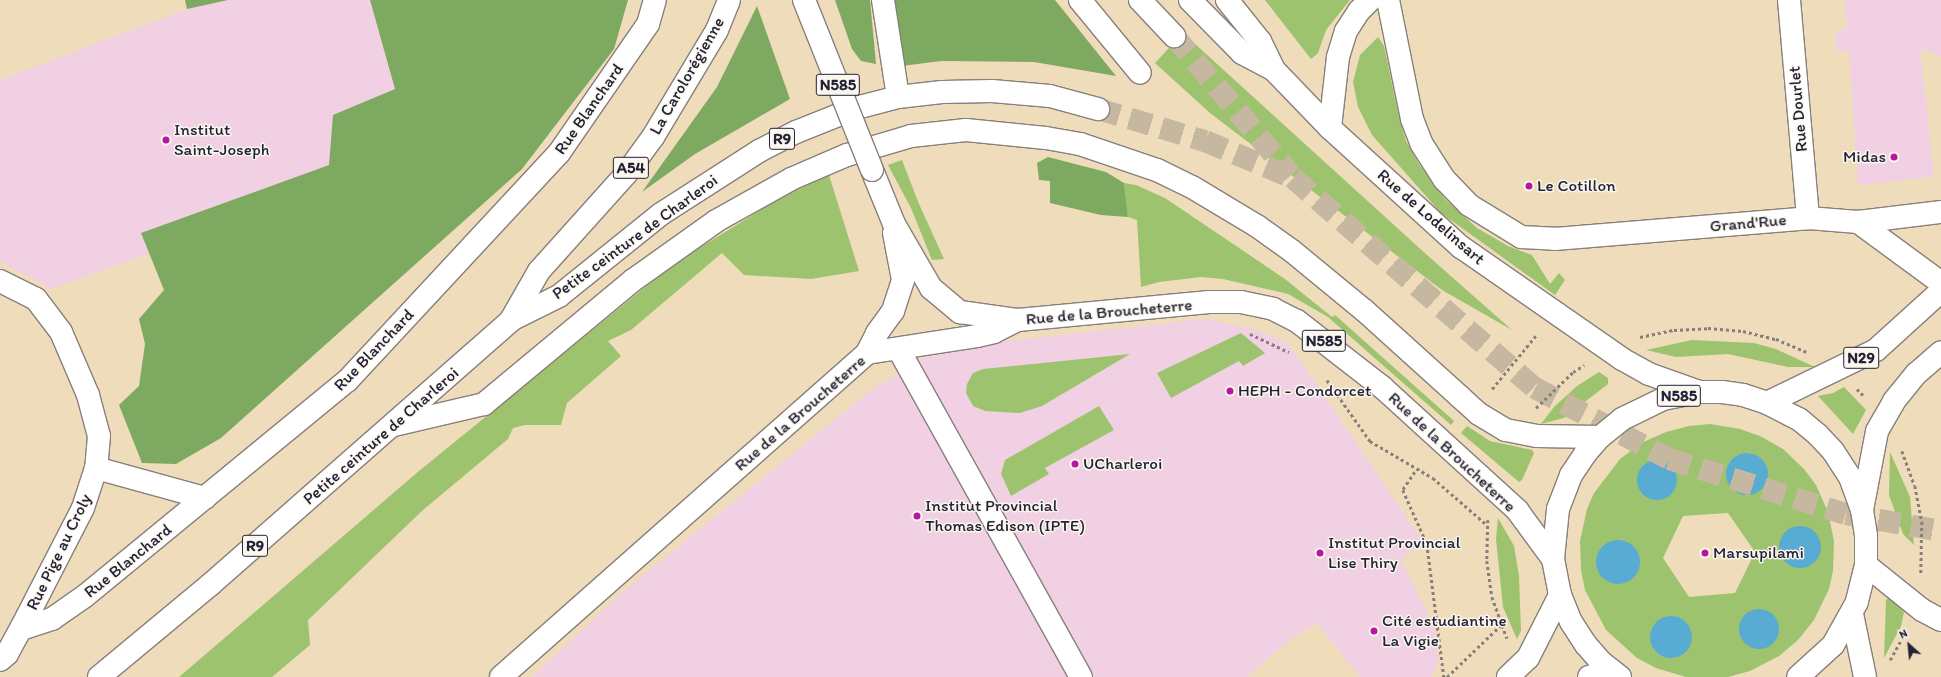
<!DOCTYPE html>
<meta charset="utf-8">
<style>
body{margin:0}
#map{position:relative;width:1941px;height:677px;overflow:hidden;background:#efdcbb;font-family:Itim,sans-serif}
div>[style]{position:absolute}
[style*='--x']{left:calc(var(--x)*1px);top:calc(var(--y)*1px);width:calc(var(--w)*1px);rotate:calc(var(--a)*1deg)}
.built>*{inset:0;background:#f1d0e3}
.green>*{inset:0;background:#9dc36e}
.forest>*{inset:0;background:#7ea961}
.water>*{inset:0;background:#58abd3}
.round{border-radius:50%}
.highway-tunnel>*{height:22px;margin-top:-11px;transform-origin:0;background:repeating-linear-gradient(90deg,#c6b7a1 0 22px,transparent 0 33px)}
.path>*{height:2.5px;margin-top:-1.25px;transform-origin:0;background:repeating-linear-gradient(90deg,#887f7b 0 3px,transparent 0 6px)}
.roads{filter:drop-shadow(1px 0 #887f7b) drop-shadow(-1px 0 #887f7b) drop-shadow(0 1px #887f7b) drop-shadow(0 -1px #887f7b)}
.minor>*{height:22px;margin:-11px;padding:0 11px;transform-origin:11px;border-radius:11px;background:#fff}
.major>*{height:22px;margin:-11px;padding:0 11px;transform-origin:11px;border-radius:11px;background:#fff}
.highway>*{height:22px;margin:-11px;padding:0 11px;transform-origin:11px;border-radius:11px;background:#fff}
.bridges{filter:drop-shadow(1px 0 #887f7b) drop-shadow(-1px 0 #887f7b) drop-shadow(0 1px #887f7b) drop-shadow(0 -1px #887f7b)}
.major-bridge>*{height:22px;margin:-11px;padding:0 11px;transform-origin:11px;border-radius:11px;background:#fff}
.dots>*{width:11px;height:11px;translate:-50% -50%;box-sizing:border-box;border:2px solid #fbf7ec;border-radius:50%}
span{translate:-50% -50%;white-space:nowrap;text-align:center;line-height:1.15;-webkit-text-stroke:3px #fbf7ec;paint-order:stroke}
.shield-label span{padding:1px 3px;background:#fbf7ec;border:1px solid;border-radius:3px;-webkit-text-stroke-width:0}
.shield-label{font-size:16px;color:#22223b;font-weight:700}
.street-label{font-size:17px;color:#22223b}
.poi-label{font-size:17px;color:#22223b}
.left{translate:0 -50%;text-align:left}
.right{translate:-100% -50%;text-align:right}
.north{position:absolute;left:1889px;top:625px;width:40px;height:40px;-webkit-text-stroke:3px #fbf7ec;paint-order:stroke;rotate:333deg;font-size:11px;font-weight:700;line-height:16px;text-align:center;color:#22223b}
.north::after{content:'';display:block;margin:auto;width:14px;height:18px;background:#22223b;clip-path:polygon(50% 0,100% 100%,50% 72%,0 100%)}
</style>
<div id="map">
<div class="built">
<div style="clip-path:polygon(228px 0,370px 0,395px 90px,333px 116px,330px 165px,142px 233px,150px 253px,51px 289px,0 261px,0 80px,187px 9px)"></div>
<div style="clip-path:polygon(1845px 0,1941px 0,1941px 56px,1920px 49px,1934px 177px,1858px 185px,1849px 51px,1837px 51px,1835px 31px,1847px 29px)"></div>
<div style="clip-path:polygon(1204px 319px,1254px 329px,1289px 344px,1422px 540px,1401px 560px,1436px 630px,1438px 664px,1431px 677px,1360px 677px,1317px 623px,1291px 639px,1247px 677px,532px 677px,626px 589px,874px 388px,927px 356px,966px 346px)"></div>
</div>
<div class="green">
<div style="clip-path:polygon(1265px 0,1350px 0,1326px 30px,1318px 53px,1311px 59px)"></div>
<div style="clip-path:polygon(1183px 33px,1427px 255px,1512px 330px,1442px 290px,1210px 113px,1155px 63px)"></div>
<div style="clip-path:polygon(1378px 37px,1384px 46px,1399px 117px,1406px 141px,1419px 164px,1446px 200px,1477px 228px,1508px 246px,1532px 255px,1550px 284px,1559px 273px,1565px 280px,1555px 295px,1441px 213px,1372px 135px,1358px 107px,1353px 82px,1360px 55px)"></div>
<div style="clip-path:polygon(902px 160px,919px 204px,944px 259px,932px 260px,911px 208px,888px 165px)"></div>
<div style="clip-path:polygon(829px 175px,859px 271px,811px 279px,744px 275px,722px 253px,631px 330px,608px 341px,621px 356px,567px 403px,561px 425px,525px 425px,513px 428px,508px 439px,423px 510px,308px 620px,310px 645px,272px 677px,179px 677px,419px 471px,675px 263px,780px 198px)"></div>
<div style="clip-path:polygon(1124px 183px,1136px 185px,1165px 198px,1285px 279px,1332px 317px,1335px 315px,1454px 421px,1451px 425px,1328px 317px,1288px 294px,1223px 279px,1201px 277px,1159px 282px,1141px 287px,1137px 220px,1128px 217px)"></div>
<div style="clip-path:polygon(1241px 333px,1265px 353px,1243px 366px,1239px 361px,1171px 398px,1157px 373px)"></div>
<div style="clip-path:polygon(1692px 340px,1754px 343px,1776px 349px,1815px 367px,1788px 367px,1728px 354px,1676px 357px,1646px 350px)"></div>
<div style="clip-path:polygon(1130px 354px,1042px 406px,1020px 413px,985px 411px,973px 406px,966px 393px,967px 384px,973px 373px,983px 369px)"></div>
<div style="clip-path:polygon(1599px 372px,1608px 378px,1608px 384px,1564px 418px,1541px 424px,1554px 407px,1577px 386px)"></div>
<div style="clip-path:polygon(1844px 387px,1866px 410px,1853px 434px,1818px 396px,1833px 393px)"></div>
<div style="clip-path:polygon(1099px 406px,1114px 430px,1045px 468px,1049px 474px,1011px 496px,1001px 474px,1005px 460px)"></div>
<div style="clip-path:polygon(evenodd,1710px 424px,1740px 429px,1760px 436px,1783px 449px,1804px 469px,1816px 485px,1828px 512px,1834px 541px,1833px 571px,1829px 589px,1814px 620px,1798px 640px,1779px 656px,1750px 671px,1728px 677px,1686px 677px,1656px 668px,1637px 658px,1606px 630px,1585px 590px,1581px 570px,1580px 541px,1587px 509px,1594px 493px,1620px 459px,1641px 443px,1666px 432px,1689px 426px,1710px 424px,1748px 453px,1754px 454px,1766px 482px,1759px 490px,1749px 494px,1734px 489px,1728px 480px,1727px 473px,1736px 456px,1748px 453px,1710px 424px,1728px 513px,1755px 552px,1735px 593px,1689px 597px,1663px 558px,1683px 516px,1728px 513px,1710px 424px,1800px 527px,1807px 528px,1781px 539px,1789px 530px,1800px 527px,1710px 424px,1685px 623px,1690px 630px,1686px 650px,1673px 658px,1657px 652px,1653px 648px,1685px 623px)"></div>
<div style="clip-path:polygon(1467px 426px,1490px 441px,1532px 450px,1534px 453px,1522px 480px,1519px 482px,1461px 433px)"></div>
<div style="clip-path:polygon(1890px 452px,1910px 497px,1914px 545px,1903px 534px,1889px 495px)"></div>
<div style="clip-path:polygon(1498px 518px,1514px 546px,1519px 576px,1521px 631px,1517px 639px,1503px 607px,1496px 539px)"></div>
<div style="clip-path:polygon(1889px 597px,1904px 612px,1901px 626px,1884px 658px,1886px 600px)"></div>
</div>
<div class="forest">
<div style="clip-path:polygon(185px 0,228px 0,187px 9px)"></div>
<div style="clip-path:polygon(370px 0,628px 0,614px 49px,522px 169px,221px 438px,176px 464px,142px 463px,119px 405px,139px 386px,145px 344px,139px 319px,164px 290px,141px 233px,329px 165px,333px 115px,395px 89px)"></div>
<div style="clip-path:polygon(835px 0,870px 0,876px 64px,861px 61px,852px 49px)"></div>
<div style="clip-path:polygon(894px 0,1055px 0,1116px 76px,1034px 62px,941px 61px,902px 66px)"></div>
<div style="clip-path:polygon(757px 6px,790px 99px,695px 154px,642px 192px,717px 87px)"></div>
<div style="clip-path:polygon(1048px 157px,1106px 172px,1124px 183px,1128px 217px,1101px 215px,1050px 203px,1050px 181px,1039px 180px,1037px 163px)"></div>
</div>
<div class="water">
<div class="round" style="left:1726px;top:453px;width:42px;height:42px"></div>
<div class="round" style="left:1637px;top:460px;width:40px;height:40px"></div>
<div class="round" style="left:1779px;top:526px;width:42px;height:42px"></div>
<div class="round" style="left:1596px;top:540px;width:44px;height:44px"></div>
<div class="round" style="left:1739px;top:609px;width:40px;height:40px"></div>
<div class="round" style="left:1650px;top:616px;width:42px;height:42px"></div>
</div>
<div class="highway-tunnel">
<div style="--x:1174;--y:36;--w:182;--a:49.9"></div>
<div style="--x:1098;--y:109;--w:112;--a:16.7"></div>
<div style="--x:1205;--y:141;--w:95;--a:22.8"></div>
<div style="--x:1293;--y:178;--w:320;--a:41"></div>
<div style="--x:1535;--y:388;--w:152;--a:27.9"></div>
<div style="--x:1669;--y:459;--w:185;--a:17.3"></div>
<div style="--x:1846;--y:514;--w:97;--a:10.1"></div>
</div>
<div class="path">
<div style="--x:1250;--y:334;--w:43;--a:24.8"></div>
<div style="--x:1640;--y:337;--w:35;--a:-12"></div>
<div style="--x:1674;--y:330;--w:34;--a:-3"></div>
<div style="--x:1708;--y:328;--w:35;--a:5"></div>
<div style="--x:1743;--y:331;--w:34;--a:14"></div>
<div style="--x:1776;--y:339;--w:33;--a:23"></div>
<div style="--x:1327;--y:380;--w:75;--a:54.8"></div>
<div style="--x:1370;--y:441;--w:73;--a:30.4"></div>
<div style="--x:1433;--y:478;--w:72;--a:41"></div>
<div style="--x:1492;--y:389;--w:72;--a:-50.6"></div>
<div style="--x:1857;--y:389;--w:11;--a:45"></div>
<div style="--x:1536;--y:408;--w:52;--a:-44.2"></div>
<div style="--x:1573;--y:372;--w:13;--a:-32"></div>
<div style="--x:1902;--y:451;--w:37;--a:70"></div>
<div style="--x:1915;--y:486;--w:37;--a:79"></div>
<div style="--x:1922;--y:522;--w:52;--a:91.1"></div>
<div style="--x:1415;--y:472;--w:22;--a:124"></div>
<div style="--x:1403;--y:490;--w:59;--a:66"></div>
<div style="--x:1427;--y:544;--w:134;--a:82.7"></div>
<div style="--x:1488;--y:520;--w:41;--a:91.4"></div>
<div style="--x:1487;--y:561;--w:36;--a:82"></div>
<div style="--x:1492;--y:597;--w:44;--a:69.9"></div>
<div style="--x:1890;--y:660;--w:33;--a:-61"></div>
<div style="--x:1447;--y:677;--w:75;--a:-43.9"></div>
</div>
<div class="roads">
<div class="minor">
<div style="--x:883;--y:0;--w:98;--a:81.2"></div>
<div style="--x:1080;--y:0;--w:94;--a:50.6"></div>
<div style="--x:1227;--y:0;--w:53;--a:51.2"></div>
<div style="--x:1260;--y:41;--w:32;--a:64"></div>
<div style="--x:1388;--y:0;--w:121;--a:78.6"></div>
<div style="--x:1412;--y:119;--w:26;--a:69"></div>
<div style="--x:1421;--y:143;--w:43;--a:57.4"></div>
<div style="--x:1444;--y:179;--w:36;--a:46"></div>
<div style="--x:1469;--y:205;--w:61;--a:31.6"></div>
<div style="--x:1521;--y:237;--w:34;--a:3"></div>
<div style="--x:1555;--y:239;--w:254;--a:-4.7"></div>
<div style="--x:1808;--y:218;--w:50;--a:4.6"></div>
<div style="--x:1858;--y:222;--w:84;--a:-6.9"></div>
<div style="--x:1789;--y:0;--w:219;--a:85"></div>
<div style="--x:1330;--y:128;--w:71;--a:-83.6"></div>
<div style="--x:1338;--y:57;--w:27;--a:-73"></div>
<div style="--x:1346;--y:31;--w:24;--a:-57"></div>
<div style="--x:1359;--y:11;--w:16;--a:-45"></div>
<div style="--x:1858;--y:222;--w:103;--a:36.3"></div>
<div style="--x:0;--y:281;--w:40;--a:26.6"></div>
<div style="--x:36;--y:299;--w:41;--a:52.9"></div>
<div style="--x:61;--y:332;--w:69;--a:66.8"></div>
<div style="--x:88;--y:395;--w:42;--a:75"></div>
<div style="--x:99;--y:436;--w:32;--a:95"></div>
<div style="--x:96;--y:468;--w:42;--a:108"></div>
<div style="--x:83;--y:508;--w:123;--a:117.2"></div>
<div style="--x:27;--y:617;--w:42;--a:118.4"></div>
<div style="--x:7;--y:654;--w:9;--a:139"></div>
<div style="--x:899;--y:350;--w:374;--a:60.9"></div>
<div style="--x:96;--y:468;--w:113;--a:15.4"></div>
<div style="--x:21;--y:629;--w:33;--a:-18"></div>
<div style="--x:52;--y:619;--w:40;--a:-34.9"></div>
<div style="--x:85;--y:596;--w:339;--a:-39.4"></div>
<div style="--x:347;--y:381;--w:311;--a:-47.1"></div>
<div style="--x:559;--y:153;--w:157;--a:-55.4"></div>
<div style="--x:648;--y:24;--w:25;--a:-74"></div>
<div style="--x:1508;--y:677;--w:28;--a:-44"></div>
<div style="--x:1528;--y:658;--w:71;--a:-63.1"></div>
<div style="--x:1589;--y:677;--w:23;--a:-18"></div>
</div>
<div class="major">
<div style="--x:1274;--y:70;--w:81;--a:46"></div>
<div style="--x:1330;--y:128;--w:177;--a:42.3"></div>
<div style="--x:1461;--y:247;--w:196;--a:34.8"></div>
<div style="--x:1622;--y:359;--w:31;--a:29"></div>
<div style="--x:1649;--y:374;--w:53;--a:19.8"></div>
<div style="--x:872;--y:170;--w:58;--a:67.8"></div>
<div style="--x:894;--y:224;--w:74;--a:60"></div>
<div style="--x:931;--y:288;--w:38;--a:40"></div>
<div style="--x:960;--y:312;--w:59;--a:7.9"></div>
<div style="--x:867;--y:353;--w:22;--a:-63"></div>
<div style="--x:877;--y:333;--w:27;--a:-54"></div>
<div style="--x:893;--y:311;--w:33;--a:-72"></div>
<div style="--x:903;--y:280;--w:48;--a:-100.8"></div>
<div style="--x:1459;--y:396;--w:27;--a:42"></div>
<div style="--x:1479;--y:414;--w:31;--a:31"></div>
<div style="--x:1506;--y:430;--w:32;--a:11"></div>
<div style="--x:1537;--y:436;--w:63;--a:0.9"></div>
<div style="--x:1767;--y:403;--w:121;--a:-25.9"></div>
<div style="--x:1876;--y:350;--w:88;--a:-42.2"></div>
<div style="--x:1862;--y:510;--w:80;--a:-79.2"></div>
<div style="--x:1877;--y:431;--w:34;--a:-60"></div>
<div style="--x:1894;--y:401;--w:35;--a:-51"></div>
<div style="--x:1916;--y:374;--w:33;--a:-41"></div>
<div style="--x:1852;--y:614;--w:64;--a:78.3"></div>
<div style="--x:501;--y:677;--w:489;--a:-41.5"></div>
<div style="--x:867;--y:353;--w:111;--a:-8.8"></div>
<div style="--x:977;--y:336;--w:17;--a:-13"></div>
<div style="--x:994;--y:332;--w:27;--a:-27"></div>
<div style="--x:1018;--y:320;--w:192;--a:-5.4"></div>
<div style="--x:1209;--y:302;--w:32;--a:0"></div>
<div style="--x:1241;--y:302;--w:33;--a:12"></div>
<div style="--x:1273;--y:309;--w:27;--a:27"></div>
<div style="--x:1297;--y:321;--w:108;--a:37.8"></div>
<div style="--x:1382;--y:387;--w:183;--a:42.3"></div>
<div style="--x:1517;--y:510;--w:61;--a:53.7"></div>
<div style="--x:1620;--y:677;--w:24;--a:-142"></div>
<div style="--x:1601;--y:662;--w:23;--a:-131"></div>
<div style="--x:1586;--y:645;--w:27;--a:-123"></div>
<div style="--x:1571;--y:622;--w:29;--a:-112"></div>
<div style="--x:1560;--y:595;--w:37;--a:-101"></div>
<div style="--x:1553;--y:559;--w:50;--a:-84.3"></div>
<div style="--x:1558;--y:509;--w:36;--a:-69"></div>
<div style="--x:1571;--y:475;--w:25;--a:-56"></div>
<div style="--x:1585;--y:454;--w:23;--a:-49"></div>
<div style="--x:1600;--y:437;--w:28;--a:-39"></div>
<div style="--x:1622;--y:419;--w:46;--a:-26"></div>
<div style="--x:1663;--y:399;--w:38;--a:-11"></div>
<div style="--x:1700;--y:392;--w:22;--a:0"></div>
<div style="--x:1722;--y:392;--w:21;--a:8"></div>
<div style="--x:1743;--y:395;--w:25;--a:18"></div>
<div style="--x:1767;--y:403;--w:36;--a:27"></div>
<div style="--x:1799;--y:419;--w:25;--a:40"></div>
<div style="--x:1818;--y:435;--w:22;--a:47"></div>
<div style="--x:1833;--y:451;--w:31;--a:57"></div>
<div style="--x:1850;--y:477;--w:35;--a:70"></div>
<div style="--x:1862;--y:510;--w:26;--a:81"></div>
<div style="--x:1866;--y:536;--w:29;--a:90"></div>
<div style="--x:1866;--y:565;--w:38;--a:104"></div>
<div style="--x:1857;--y:602;--w:49;--a:119.2"></div>
<div style="--x:1833;--y:645;--w:47;--a:137.6"></div>
</div>
<div class="highway">
<div style="--x:1140;--y:0;--w:50;--a:46.6"></div>
<div style="--x:1190;--y:0;--w:74;--a:45.5"></div>
<div style="--x:1242;--y:53;--w:36;--a:28"></div>
<div style="--x:511;--y:320;--w:56;--a:-60.3"></div>
<div style="--x:539;--y:271;--w:130;--a:-48.1"></div>
<div style="--x:626;--y:174;--w:46;--a:-53.9"></div>
<div style="--x:653;--y:137;--w:125;--a:-59.1"></div>
<div style="--x:717;--y:30;--w:32;--a:-68"></div>
<div style="--x:394;--y:425;--w:92;--a:-13.1"></div>
<div style="--x:484;--y:404;--w:192;--a:-39.7"></div>
<div style="--x:632;--y:281;--w:103;--a:-35.5"></div>
<div style="--x:716;--y:221;--w:86;--a:-29.2"></div>
<div style="--x:791;--y:179;--w:61;--a:-23.2"></div>
<div style="--x:847;--y:155;--w:67;--a:-16.5"></div>
<div style="--x:911;--y:136;--w:55;--a:-6.2"></div>
<div style="--x:966;--y:130;--w:80;--a:5.7"></div>
<div style="--x:1046;--y:138;--w:35;--a:10"></div>
<div style="--x:1080;--y:144;--w:81;--a:18.7"></div>
<div style="--x:1157;--y:170;--w:39;--a:26"></div>
<div style="--x:1192;--y:187;--w:76;--a:31"></div>
<div style="--x:1257;--y:226;--w:43;--a:35.5"></div>
<div style="--x:1292;--y:251;--w:94;--a:39.4"></div>
<div style="--x:1365;--y:311;--w:127;--a:42.1"></div>
<div style="--x:1866;--y:565;--w:72;--a:38.8"></div>
<div style="--x:1922;--y:610;--w:21;--a:28"></div>
<div style="--x:99;--y:677;--w:146;--a:-39.7"></div>
<div style="--x:211;--y:584;--w:400;--a:-41.3"></div>
<div style="--x:511;--y:320;--w:54;--a:-26.6"></div>
<div style="--x:559;--y:296;--w:131;--a:-38.8"></div>
<div style="--x:661;--y:214;--w:117;--a:-32.7"></div>
<div style="--x:759;--y:151;--w:42;--a:-27.2"></div>
<div style="--x:796;--y:132;--w:65;--a:-21.8"></div>
<div style="--x:856;--y:108;--w:43;--a:-14.7"></div>
<div style="--x:898;--y:97;--w:44;--a:-6.5"></div>
<div style="--x:942;--y:92;--w:50;--a:-1.1"></div>
<div style="--x:992;--y:91;--w:58;--a:4.9"></div>
<div style="--x:1050;--y:96;--w:50;--a:15.2"></div>
</div>
</div>
<div class="bridges">
<div class="major-bridge">
<div style="--x:804;--y:0;--w:183;--a:68.2"></div>
</div>
</div>
<div class="dots">
<div style="left:166px;top:140px;background:#b5179e"></div>
<div style="left:1894px;top:157px;background:#b5179e"></div>
<div style="left:1529px;top:186px;background:#b5179e"></div>
<div style="left:1230px;top:391px;background:#b5179e"></div>
<div style="left:1075px;top:464px;background:#b5179e"></div>
<div style="left:917px;top:516px;background:#b5179e"></div>
<div style="left:1320px;top:553px;background:#b5179e"></div>
<div style="left:1705px;top:553px;background:#b5179e"></div>
<div style="left:1374px;top:631px;background:#b5179e"></div>
</div>
<div class="shield-label">
<span style="left:838px;top:85px">N585</span>
<span style="left:782px;top:139px">R9</span>
<span style="left:631px;top:168px">A54</span>
<span style="left:1324px;top:341px">N585</span>
<span style="left:1861px;top:358px">N29</span>
<span style="left:1679px;top:396px">N585</span>
<span style="left:255px;top:546px">R9</span>
</div>
<div class="street-label">
<span style="left:687px;top:76px;rotate:-60deg">La Carolorégienne</span>
<span style="left:589px;top:109px;rotate:-55deg">Rue Blanchard</span>
<span style="left:1798px;top:109px;rotate:-95deg">Rue Dourlet</span>
<span style="left:1431px;top:217px;rotate:41deg">Rue de Lodelinsart</span>
<span style="left:1748px;top:223px;rotate:-5deg">Grand'Rue</span>
<span style="left:635px;top:237px;rotate:-36deg">Petite ceinture de Charleroi</span>
<span style="left:1109px;top:312px;rotate:-5deg">Rue de la Broucheterre</span>
<span style="left:374px;top:350px;rotate:-46deg">Rue Blanchard</span>
<span style="left:800px;top:413px;rotate:-41deg">Rue de la Broucheterre</span>
<span style="left:381px;top:436px;rotate:-41deg">Petite ceinture de Charleroi</span>
<span style="left:1452px;top:452px;rotate:43deg">Rue de la Broucheterre</span>
<span style="left:59px;top:552px;rotate:-64deg">Rue Pige au Croly</span>
<span style="left:128px;top:561px;rotate:-39deg">Rue Blanchard</span>
</div>
<div class="poi-label">
<span class="left" style="left:174px;top:140px">Institut<br>Saint-Joseph</span>
<span class="right" style="left:1886px;top:157px">Midas</span>
<span class="left" style="left:1537px;top:186px">Le Cotillon</span>
<span class="left" style="left:1238px;top:391px">HEPH - Condorcet</span>
<span class="left" style="left:1083px;top:464px">UCharleroi</span>
<span class="left" style="left:925px;top:516px">Institut Provincial<br>Thomas Edison (IPTE)</span>
<span class="left" style="left:1328px;top:553px">Institut Provincial<br>Lise Thiry</span>
<span class="left" style="left:1713px;top:553px">Marsupilami</span>
<span class="left" style="left:1382px;top:631px">Cité estudiantine<br>La Vigie</span>
</div>
<div class="north">N</div>
</div>
